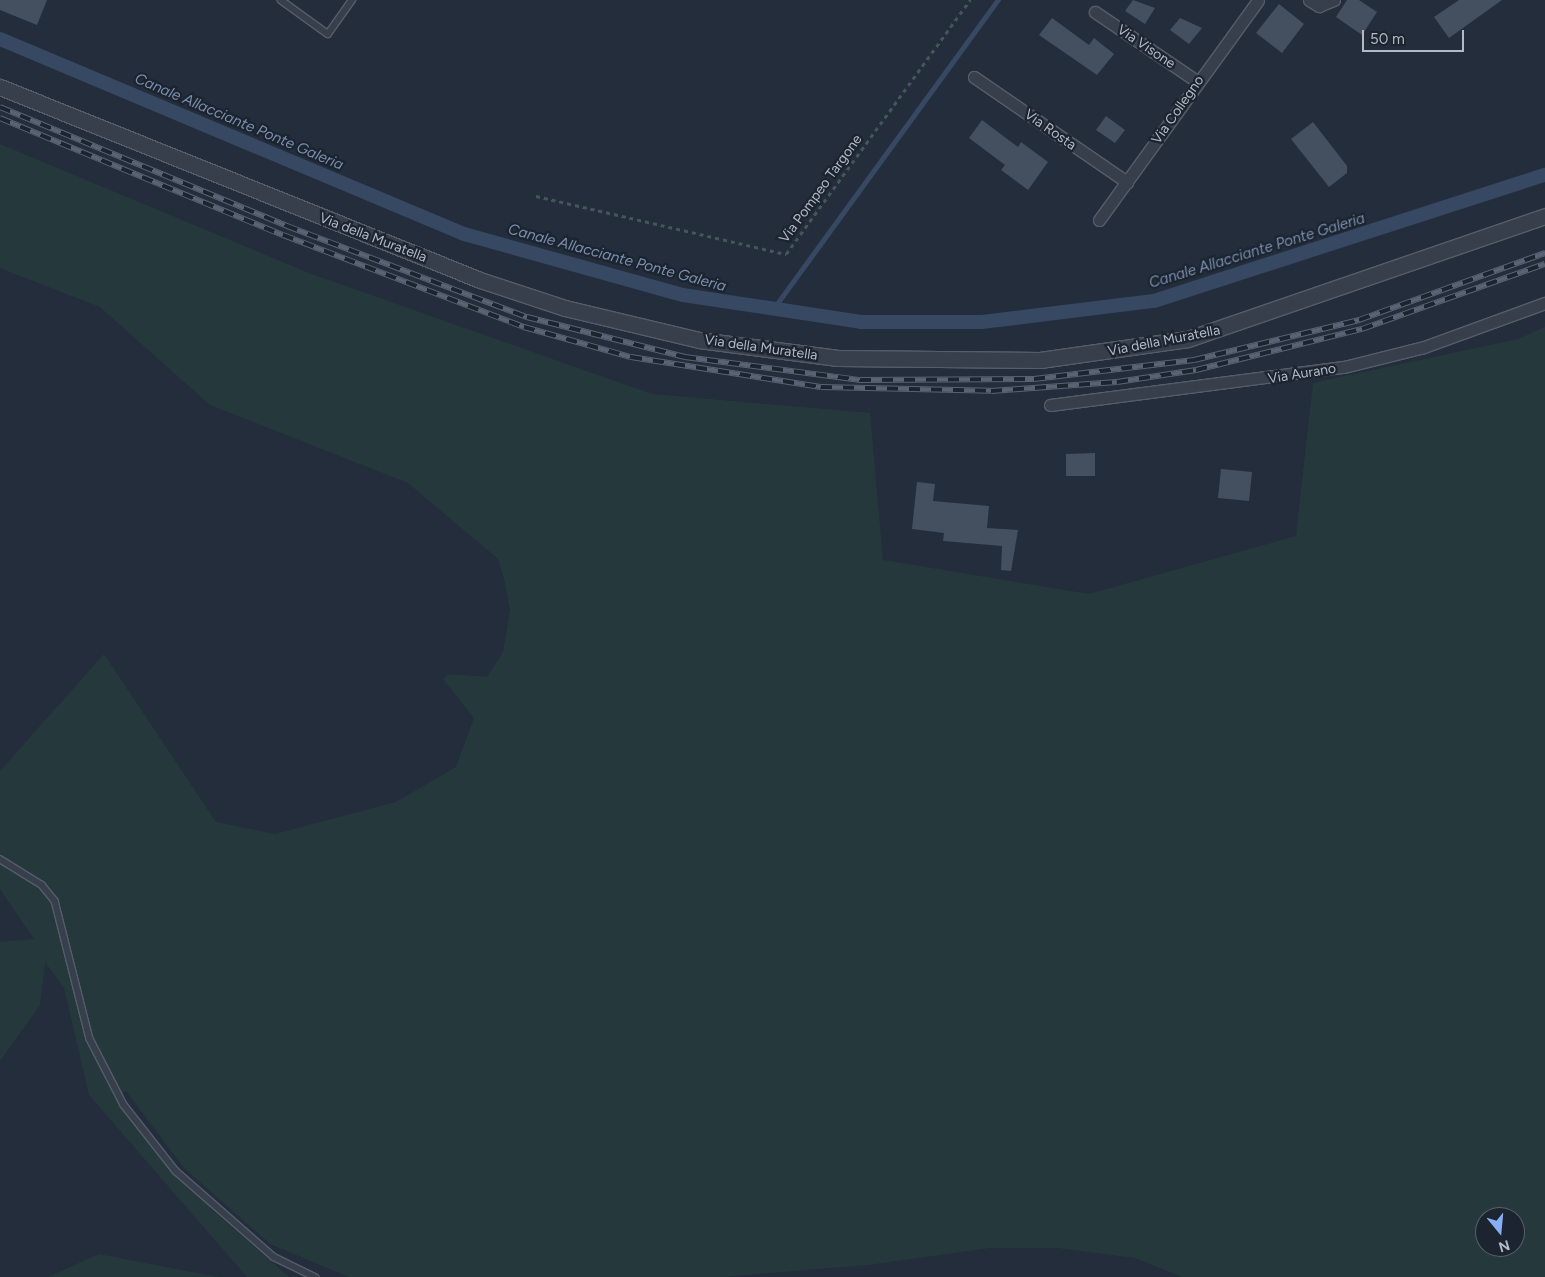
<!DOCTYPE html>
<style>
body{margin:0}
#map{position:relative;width:1545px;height:1277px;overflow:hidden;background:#232d3b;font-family:Figtree,sans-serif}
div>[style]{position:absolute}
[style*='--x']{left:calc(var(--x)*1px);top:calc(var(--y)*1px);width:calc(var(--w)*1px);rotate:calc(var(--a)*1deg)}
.green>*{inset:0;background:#25393c}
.stream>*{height:4.5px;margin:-2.25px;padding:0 2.25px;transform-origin:2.25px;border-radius:2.25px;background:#374862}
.canal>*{height:14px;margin:-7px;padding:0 7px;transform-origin:7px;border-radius:7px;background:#374862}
.building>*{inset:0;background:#445060}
.path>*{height:2.5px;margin-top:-1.25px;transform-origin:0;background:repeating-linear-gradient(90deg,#43565a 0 4px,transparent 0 8px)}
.roads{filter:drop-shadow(1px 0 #555d6a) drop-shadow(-1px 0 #555d6a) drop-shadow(0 1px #555d6a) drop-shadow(0 -1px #555d6a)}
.service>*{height:5.5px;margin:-2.75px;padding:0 2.75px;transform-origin:2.75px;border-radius:2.75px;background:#373f4c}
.minor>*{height:11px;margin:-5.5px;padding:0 5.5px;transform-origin:5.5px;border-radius:5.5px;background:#373f4c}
.tertiary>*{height:15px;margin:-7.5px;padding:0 7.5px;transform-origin:7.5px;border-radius:7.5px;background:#373f4c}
.rail>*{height:5.5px;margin-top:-2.75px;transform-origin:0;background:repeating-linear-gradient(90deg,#1c2430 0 11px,#596373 0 22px);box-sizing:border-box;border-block:1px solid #596373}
span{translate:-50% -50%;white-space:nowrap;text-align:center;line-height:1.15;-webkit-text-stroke:4.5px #1c2430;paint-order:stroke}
.street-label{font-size:14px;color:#b2bac7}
.water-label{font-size:15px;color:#7b8faf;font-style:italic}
.north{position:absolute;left:1475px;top:1207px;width:50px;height:50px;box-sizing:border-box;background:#1c2430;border:1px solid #58606c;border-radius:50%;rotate:163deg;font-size:14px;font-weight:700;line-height:20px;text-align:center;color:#b2bac7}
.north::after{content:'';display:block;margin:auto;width:18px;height:22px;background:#88aff6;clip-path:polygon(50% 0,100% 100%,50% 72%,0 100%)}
.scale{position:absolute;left:1362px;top:30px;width:102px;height:22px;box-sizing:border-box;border:2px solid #b2bac7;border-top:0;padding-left:6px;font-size:15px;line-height:18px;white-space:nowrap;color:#b2bac7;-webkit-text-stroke:4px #1c2430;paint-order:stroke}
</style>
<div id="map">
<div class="green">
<div style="clip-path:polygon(evenodd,0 144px,309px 273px,652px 394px,870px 413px,883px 560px,1089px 594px,1296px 536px,1313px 383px,1518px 339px,1545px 327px,1545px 1277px,1182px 1277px,1135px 1258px,1058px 1248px,990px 1248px,868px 1265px,722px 1277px,349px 1277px,270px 1244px,184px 1168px,126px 1091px,118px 1096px,164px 1159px,212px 1210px,289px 1277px,247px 1277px,89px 1095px,64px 988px,45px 962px,40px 1005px,0 1061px,0 942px,34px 939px,0 889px,0 771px,104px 654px,216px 822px,275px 834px,396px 802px,456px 767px,474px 718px,443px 679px,449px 674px,487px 677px,503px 652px,510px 610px,504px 579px,498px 559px,408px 483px,210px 405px,100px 307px,0 268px,0 144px,1485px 1217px,1515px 1217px,1515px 1247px,1485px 1247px,1485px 1217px)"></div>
<div style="clip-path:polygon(99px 1254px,181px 1270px,219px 1277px,48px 1277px)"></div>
</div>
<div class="stream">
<div style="--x:771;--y:312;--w:386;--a:-54"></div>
</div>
<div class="canal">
<div style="--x:0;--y:39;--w:503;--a:22.8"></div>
<div style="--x:464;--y:234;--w:227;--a:15.6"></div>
<div style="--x:683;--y:295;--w:180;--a:8.6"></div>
<div style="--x:861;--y:322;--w:121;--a:0"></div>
<div style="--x:982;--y:322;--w:173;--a:-7"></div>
<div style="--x:1154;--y:301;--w:411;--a:-17.9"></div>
</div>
<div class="building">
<div style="clip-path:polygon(0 0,47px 0,37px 25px,0 10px)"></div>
<div style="clip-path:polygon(1133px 0,1155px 8px,1145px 24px,1125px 11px)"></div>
<div style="clip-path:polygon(1347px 0,1359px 0,1377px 12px,1362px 35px,1336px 17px)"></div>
<div style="clip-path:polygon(1459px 0,1502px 0,1449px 38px,1434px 17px)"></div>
<div style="clip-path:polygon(1279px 4px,1304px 24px,1282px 53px,1256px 33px)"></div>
<div style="clip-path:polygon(1052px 18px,1089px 45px,1094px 38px,1114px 54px,1097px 75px,1039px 35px)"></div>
<div style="clip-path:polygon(1180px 18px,1202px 28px,1189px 44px,1170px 30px)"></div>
<div style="clip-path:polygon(1106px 116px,1125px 130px,1115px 143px,1096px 130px)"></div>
<div style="clip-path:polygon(982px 120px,1018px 147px,1021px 142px,1048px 162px,1028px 190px,1001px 170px,1005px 165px,969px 138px)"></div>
<div style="clip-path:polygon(1313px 122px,1347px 166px,1347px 173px,1329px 187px,1291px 139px)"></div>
<div style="clip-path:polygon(1095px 453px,1095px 476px,1066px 476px,1066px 454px)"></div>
<div style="clip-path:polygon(1221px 469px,1252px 472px,1249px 501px,1218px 498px)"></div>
<div style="clip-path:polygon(917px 482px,935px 484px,933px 501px,989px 506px,987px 528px,1018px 530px,1011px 571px,1001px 570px,1002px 546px,943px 541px,944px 533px,912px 529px)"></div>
</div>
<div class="path">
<div style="--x:536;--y:196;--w:257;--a:13.1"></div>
<div style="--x:786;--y:254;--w:314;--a:-54.1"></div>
</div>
<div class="roads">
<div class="service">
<div style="--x:281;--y:0;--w:58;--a:35.9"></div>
<div style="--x:328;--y:34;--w:42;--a:-54.8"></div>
<div style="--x:0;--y:859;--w:49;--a:31.8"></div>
<div style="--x:42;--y:885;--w:21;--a:51"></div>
<div style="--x:55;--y:901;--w:142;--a:75.8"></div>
<div style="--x:90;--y:1039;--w:74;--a:62.7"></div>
<div style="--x:124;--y:1105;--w:84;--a:51.8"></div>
<div style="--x:176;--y:1171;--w:130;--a:41.3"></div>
<div style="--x:274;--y:1257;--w:46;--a:26"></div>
</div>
<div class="minor">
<div style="--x:1309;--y:0;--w:12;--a:31"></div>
<div style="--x:1319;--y:6;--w:16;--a:-22"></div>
<div style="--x:1095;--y:12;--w:125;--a:34.2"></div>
<div style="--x:974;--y:77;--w:186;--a:34.5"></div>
<div style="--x:1099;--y:220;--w:271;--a:-54.1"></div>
<div style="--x:1050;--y:405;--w:296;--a:-7.4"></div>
<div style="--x:1344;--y:367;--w:82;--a:-14"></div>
<div style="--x:1424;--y:347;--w:129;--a:-20"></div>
</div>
<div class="tertiary">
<div style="--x:0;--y:87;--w:517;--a:21.9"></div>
<div style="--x:480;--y:280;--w:89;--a:18.2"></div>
<div style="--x:565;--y:308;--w:138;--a:13.4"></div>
<div style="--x:699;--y:340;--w:140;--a:7.4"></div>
<div style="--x:838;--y:358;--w:202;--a:0.6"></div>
<div style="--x:1040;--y:360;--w:149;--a:-8.1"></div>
<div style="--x:1188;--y:339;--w:378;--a:-19"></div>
</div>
</div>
<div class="rail">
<div style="--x:0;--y:107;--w:311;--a:22.5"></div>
<div style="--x:287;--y:226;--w:257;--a:20.8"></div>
<div style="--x:527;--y:317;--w:163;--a:14.2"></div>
<div style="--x:685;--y:357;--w:177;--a:7.5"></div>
<div style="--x:860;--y:380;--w:174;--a:-0.3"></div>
<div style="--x:1034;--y:379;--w:161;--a:-6.8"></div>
<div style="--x:1194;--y:360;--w:170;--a:-13.6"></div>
<div style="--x:1359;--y:320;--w:198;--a:-19.8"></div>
<div style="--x:0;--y:118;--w:306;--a:22.5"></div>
<div style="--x:283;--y:235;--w:258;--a:20.9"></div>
<div style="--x:524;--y:327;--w:111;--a:15.7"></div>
<div style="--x:631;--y:357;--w:192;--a:9"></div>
<div style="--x:821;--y:387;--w:170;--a:1.3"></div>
<div style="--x:991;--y:391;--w:126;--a:-4.1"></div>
<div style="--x:1117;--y:382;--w:80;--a:-8.6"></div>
<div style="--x:1196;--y:370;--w:171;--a:-13.9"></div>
<div style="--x:1362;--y:329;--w:194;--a:-19.6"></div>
</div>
<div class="street-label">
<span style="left:1146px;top:47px;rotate:34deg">Via Visone</span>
<span style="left:1178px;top:110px;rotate:-55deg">Via Collegno</span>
<span style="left:1050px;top:130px;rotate:35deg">Via Rosta</span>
<span style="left:821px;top:189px;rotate:-54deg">Via Pompeo Targone</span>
<span style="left:373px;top:238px;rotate:21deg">Via della Muratella</span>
<span style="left:1164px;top:341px;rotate:-11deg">Via della Muratella</span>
<span style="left:761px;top:348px;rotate:8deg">Via della Muratella</span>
<span style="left:1302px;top:374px;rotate:-9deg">Via Aurano</span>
</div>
<div class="water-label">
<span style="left:239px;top:122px;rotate:23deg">Canale Allacciante Ponte Galeria</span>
<span style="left:1257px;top:251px;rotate:-17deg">Canale Allacciante Ponte Galeria</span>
<span style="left:617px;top:258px;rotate:15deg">Canale Allacciante Ponte Galeria</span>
</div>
<div class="north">N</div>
<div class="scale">50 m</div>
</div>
